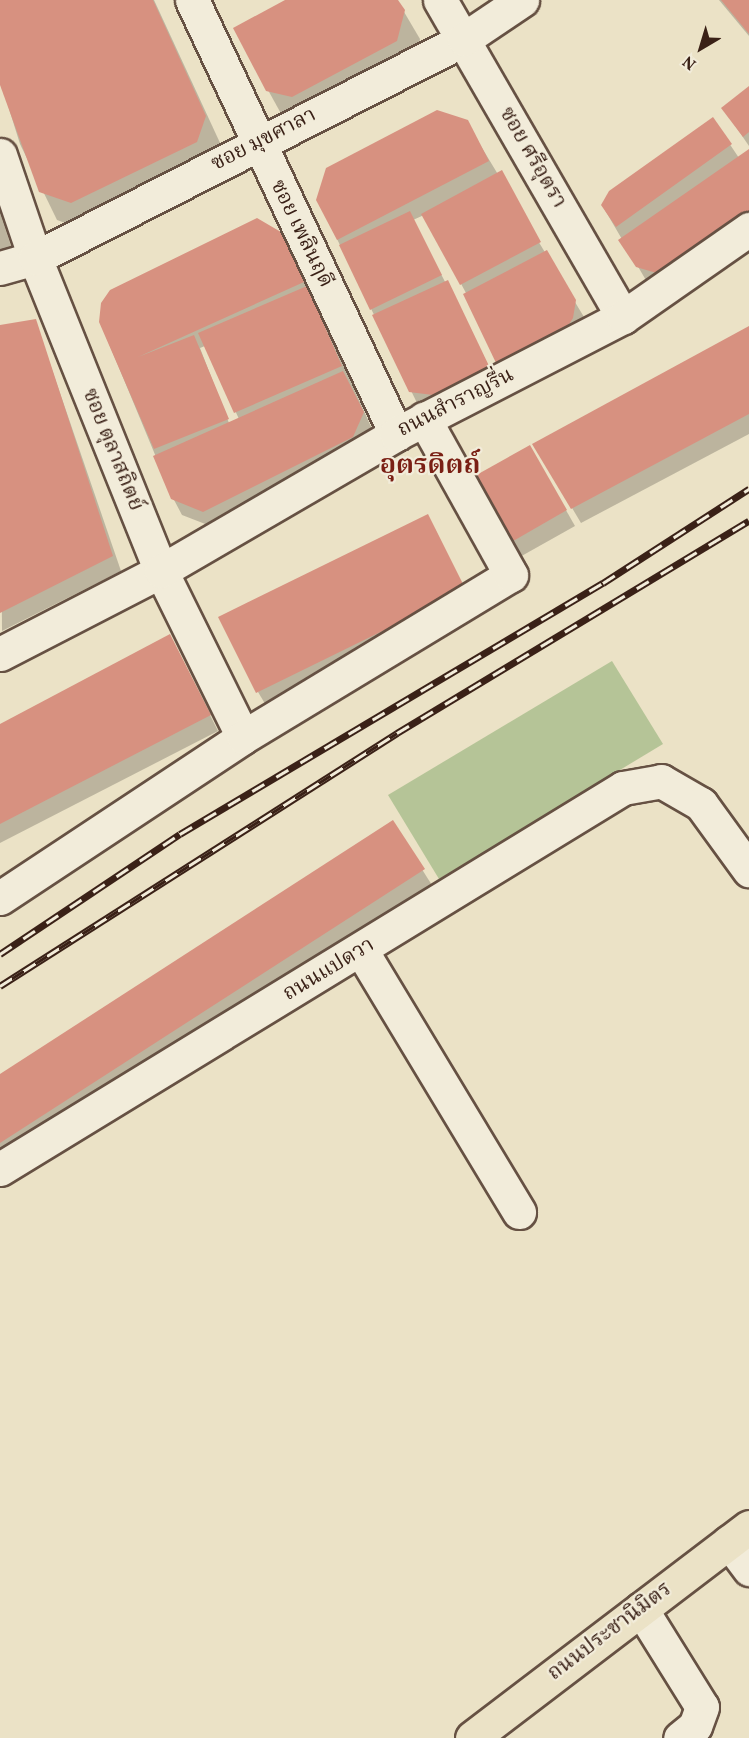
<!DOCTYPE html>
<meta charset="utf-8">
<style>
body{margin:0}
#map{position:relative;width:749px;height:1738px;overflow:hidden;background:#ebe2c6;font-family:Vollkorn,"Noto Serif Thai",serif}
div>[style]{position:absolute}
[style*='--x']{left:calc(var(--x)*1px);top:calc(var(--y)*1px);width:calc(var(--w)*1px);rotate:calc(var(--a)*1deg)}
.green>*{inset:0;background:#b5c497}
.shadow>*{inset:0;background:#0003}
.building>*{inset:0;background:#d79180}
.roads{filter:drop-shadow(2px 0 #665143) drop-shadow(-2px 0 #665143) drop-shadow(0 2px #665143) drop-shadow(0 -2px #665143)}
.minor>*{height:33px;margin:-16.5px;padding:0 16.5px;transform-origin:16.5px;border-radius:16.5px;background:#f2ecda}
.major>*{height:33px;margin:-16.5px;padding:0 16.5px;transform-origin:16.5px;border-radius:16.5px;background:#ebe2c6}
.rail>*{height:7px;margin-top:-3.5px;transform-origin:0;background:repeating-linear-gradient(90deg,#f2ecda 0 14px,#3a2117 0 28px);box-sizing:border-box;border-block:2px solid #3a2117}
span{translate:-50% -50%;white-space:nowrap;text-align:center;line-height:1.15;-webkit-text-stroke:4.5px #f2ecda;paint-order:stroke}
.street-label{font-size:21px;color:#3a2117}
.district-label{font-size:27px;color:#7a1f14;font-weight:700}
.north{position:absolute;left:671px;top:18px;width:60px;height:60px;-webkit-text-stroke:4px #f2ecda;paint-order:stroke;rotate:218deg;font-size:16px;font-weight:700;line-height:24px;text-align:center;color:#3a2117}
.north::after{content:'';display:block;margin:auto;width:21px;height:27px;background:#3a2117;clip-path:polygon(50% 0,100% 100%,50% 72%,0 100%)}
</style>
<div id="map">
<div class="green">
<div style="clip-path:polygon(612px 661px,663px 744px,439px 879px,388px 795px)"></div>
</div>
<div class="shadow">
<div style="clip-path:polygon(0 0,154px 0,221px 145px,87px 231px,57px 220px,20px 144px,0 80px)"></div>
<div style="clip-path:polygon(288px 0,397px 0,420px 39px,412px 70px,284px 119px,268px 90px)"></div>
<div style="clip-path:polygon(719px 0,749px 0,749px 36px)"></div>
<div style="clip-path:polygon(749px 88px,749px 146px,723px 108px)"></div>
<div style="clip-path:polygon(713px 119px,739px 158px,749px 152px,749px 234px,647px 282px,602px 205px)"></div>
<div style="clip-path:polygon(476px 138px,584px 317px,573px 347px,466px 293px,424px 215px,413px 220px,498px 384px,419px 407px,318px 200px)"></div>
<div style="clip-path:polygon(0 213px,21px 276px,0 281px)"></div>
<div style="clip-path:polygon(evenodd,294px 253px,372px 429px,362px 452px,213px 527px,182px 515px,173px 498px,100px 322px,294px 253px,205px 346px,239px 419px,229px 423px,200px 348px,205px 346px)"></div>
<div style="clip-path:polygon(35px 320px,121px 571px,2px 631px,0 327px)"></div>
<div style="clip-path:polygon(749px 328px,749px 434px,581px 523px,534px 444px)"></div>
<div style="clip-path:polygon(530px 447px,575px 526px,518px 558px,473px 478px)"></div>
<div style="clip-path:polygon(435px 529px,468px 597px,267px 707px,258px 692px)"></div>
<div style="clip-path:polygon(178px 651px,218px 731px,0 843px,0 726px)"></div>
<div style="clip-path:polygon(393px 823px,440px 898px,0 1182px,0 1076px)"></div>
</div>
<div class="building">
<div style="clip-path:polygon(0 0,153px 0,206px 116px,197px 142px,71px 203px,39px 192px,0 85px)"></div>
<div style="clip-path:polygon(285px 0,398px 0,405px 10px,397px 41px,292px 97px,266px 91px,233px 28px)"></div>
<div style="clip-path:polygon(721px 0,749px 0,749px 34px)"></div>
<div style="clip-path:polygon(749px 86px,749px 132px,743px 137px,721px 108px)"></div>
<div style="clip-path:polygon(437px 110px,468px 120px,489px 161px,337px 240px,316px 200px,326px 168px)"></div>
<div style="clip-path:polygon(713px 117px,732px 144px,616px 227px,601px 205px,609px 191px)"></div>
<div style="clip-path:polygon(749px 149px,749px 213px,660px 274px,636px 267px,618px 240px)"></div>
<div style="clip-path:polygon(502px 170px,541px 242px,460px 285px,421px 214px)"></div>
<div style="clip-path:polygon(410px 211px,442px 275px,370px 310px,339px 245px)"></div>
<div style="clip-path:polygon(257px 218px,286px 235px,304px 282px,138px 357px,194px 335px,229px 419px,154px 449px,99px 322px,101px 303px,110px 290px)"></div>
<div style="clip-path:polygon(547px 250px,576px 300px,573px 318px,564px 332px,497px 365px,463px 294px)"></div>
<div style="clip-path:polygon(448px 280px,490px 368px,433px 395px,409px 392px,372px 315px)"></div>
<div style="clip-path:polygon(307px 286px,342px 366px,234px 413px,198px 333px)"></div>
<div style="clip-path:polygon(36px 319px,113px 556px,0 613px,0 325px)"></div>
<div style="clip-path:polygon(749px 326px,749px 414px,571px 509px,532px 444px)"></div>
<div style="clip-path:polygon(343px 371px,364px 412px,353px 437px,203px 512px,171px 499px,153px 456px)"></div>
<div style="clip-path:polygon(530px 445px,567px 510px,508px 544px,471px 478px)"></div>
<div style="clip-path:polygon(428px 514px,466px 590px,256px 693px,218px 617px)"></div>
<div style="clip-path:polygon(170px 634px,211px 715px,0 824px,0 724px)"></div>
<div style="clip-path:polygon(393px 820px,425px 869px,0 1143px,0 1074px)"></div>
</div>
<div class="roads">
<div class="minor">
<div style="--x:192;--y:0;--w:480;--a:64.8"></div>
<div style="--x:440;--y:0;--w:366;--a:60"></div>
<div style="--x:0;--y:155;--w:109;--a:71.2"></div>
<div style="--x:35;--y:258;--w:337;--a:68.1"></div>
<div style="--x:161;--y:571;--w:185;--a:63.7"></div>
<div style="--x:0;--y:268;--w:36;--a:-16"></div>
<div style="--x:35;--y:258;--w:482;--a:-27"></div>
<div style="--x:464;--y:39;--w:70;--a:-33.9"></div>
<div style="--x:0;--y:654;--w:181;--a:-27.3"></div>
<div style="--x:161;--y:571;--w:272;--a:-30.2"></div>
<div style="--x:396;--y:434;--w:255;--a:-27.3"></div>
<div style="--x:623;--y:317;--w:154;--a:-34.9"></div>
<div style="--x:0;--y:898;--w:291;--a:-33.5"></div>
<div style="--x:243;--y:737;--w:313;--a:-31.2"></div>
<div style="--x:511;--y:575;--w:179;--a:-119.1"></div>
<div style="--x:361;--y:950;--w:306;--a:58.9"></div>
<div style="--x:0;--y:1169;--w:730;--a:-31.45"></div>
<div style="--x:623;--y:788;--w:39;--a:-10"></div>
<div style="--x:661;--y:781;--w:46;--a:29.9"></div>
<div style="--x:701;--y:804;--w:82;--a:54"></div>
<div style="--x:729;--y:1542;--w:34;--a:53"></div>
<div style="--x:641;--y:1609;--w:115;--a:58.1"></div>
<div style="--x:702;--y:1707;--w:20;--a:110"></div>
<div style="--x:695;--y:1726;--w:19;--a:141"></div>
</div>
<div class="major">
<div style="--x:472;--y:1738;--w:348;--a:-37.3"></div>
</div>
</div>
<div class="rail">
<div style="--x:0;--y:954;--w:216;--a:-33.7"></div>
<div style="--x:180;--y:834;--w:492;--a:-30.7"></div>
<div style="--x:603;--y:583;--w:174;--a:-32.8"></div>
<div style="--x:0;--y:986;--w:471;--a:-32.5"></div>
<div style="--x:397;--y:733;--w:411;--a:-31.1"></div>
</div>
<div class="street-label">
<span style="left:264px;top:140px;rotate:-27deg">ซอย มุขศาลา</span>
<span style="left:532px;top:158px;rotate:60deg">ซอย ศรีอุตรา</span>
<span style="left:301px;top:234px;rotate:64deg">ซอย เพลินฤดี</span>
<span style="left:456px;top:403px;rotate:-27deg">ถนนสำราญรื่น</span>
<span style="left:112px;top:450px;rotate:68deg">ซอย ตุลาสถิตย์</span>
<span style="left:329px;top:970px;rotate:-31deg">ถนนแปดวา</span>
<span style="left:610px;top:1632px;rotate:-37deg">ถนนประชานิมิตร</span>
</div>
<div class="district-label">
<span style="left:430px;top:467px">อุตรดิตถ์</span>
</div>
<div class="north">N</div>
</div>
